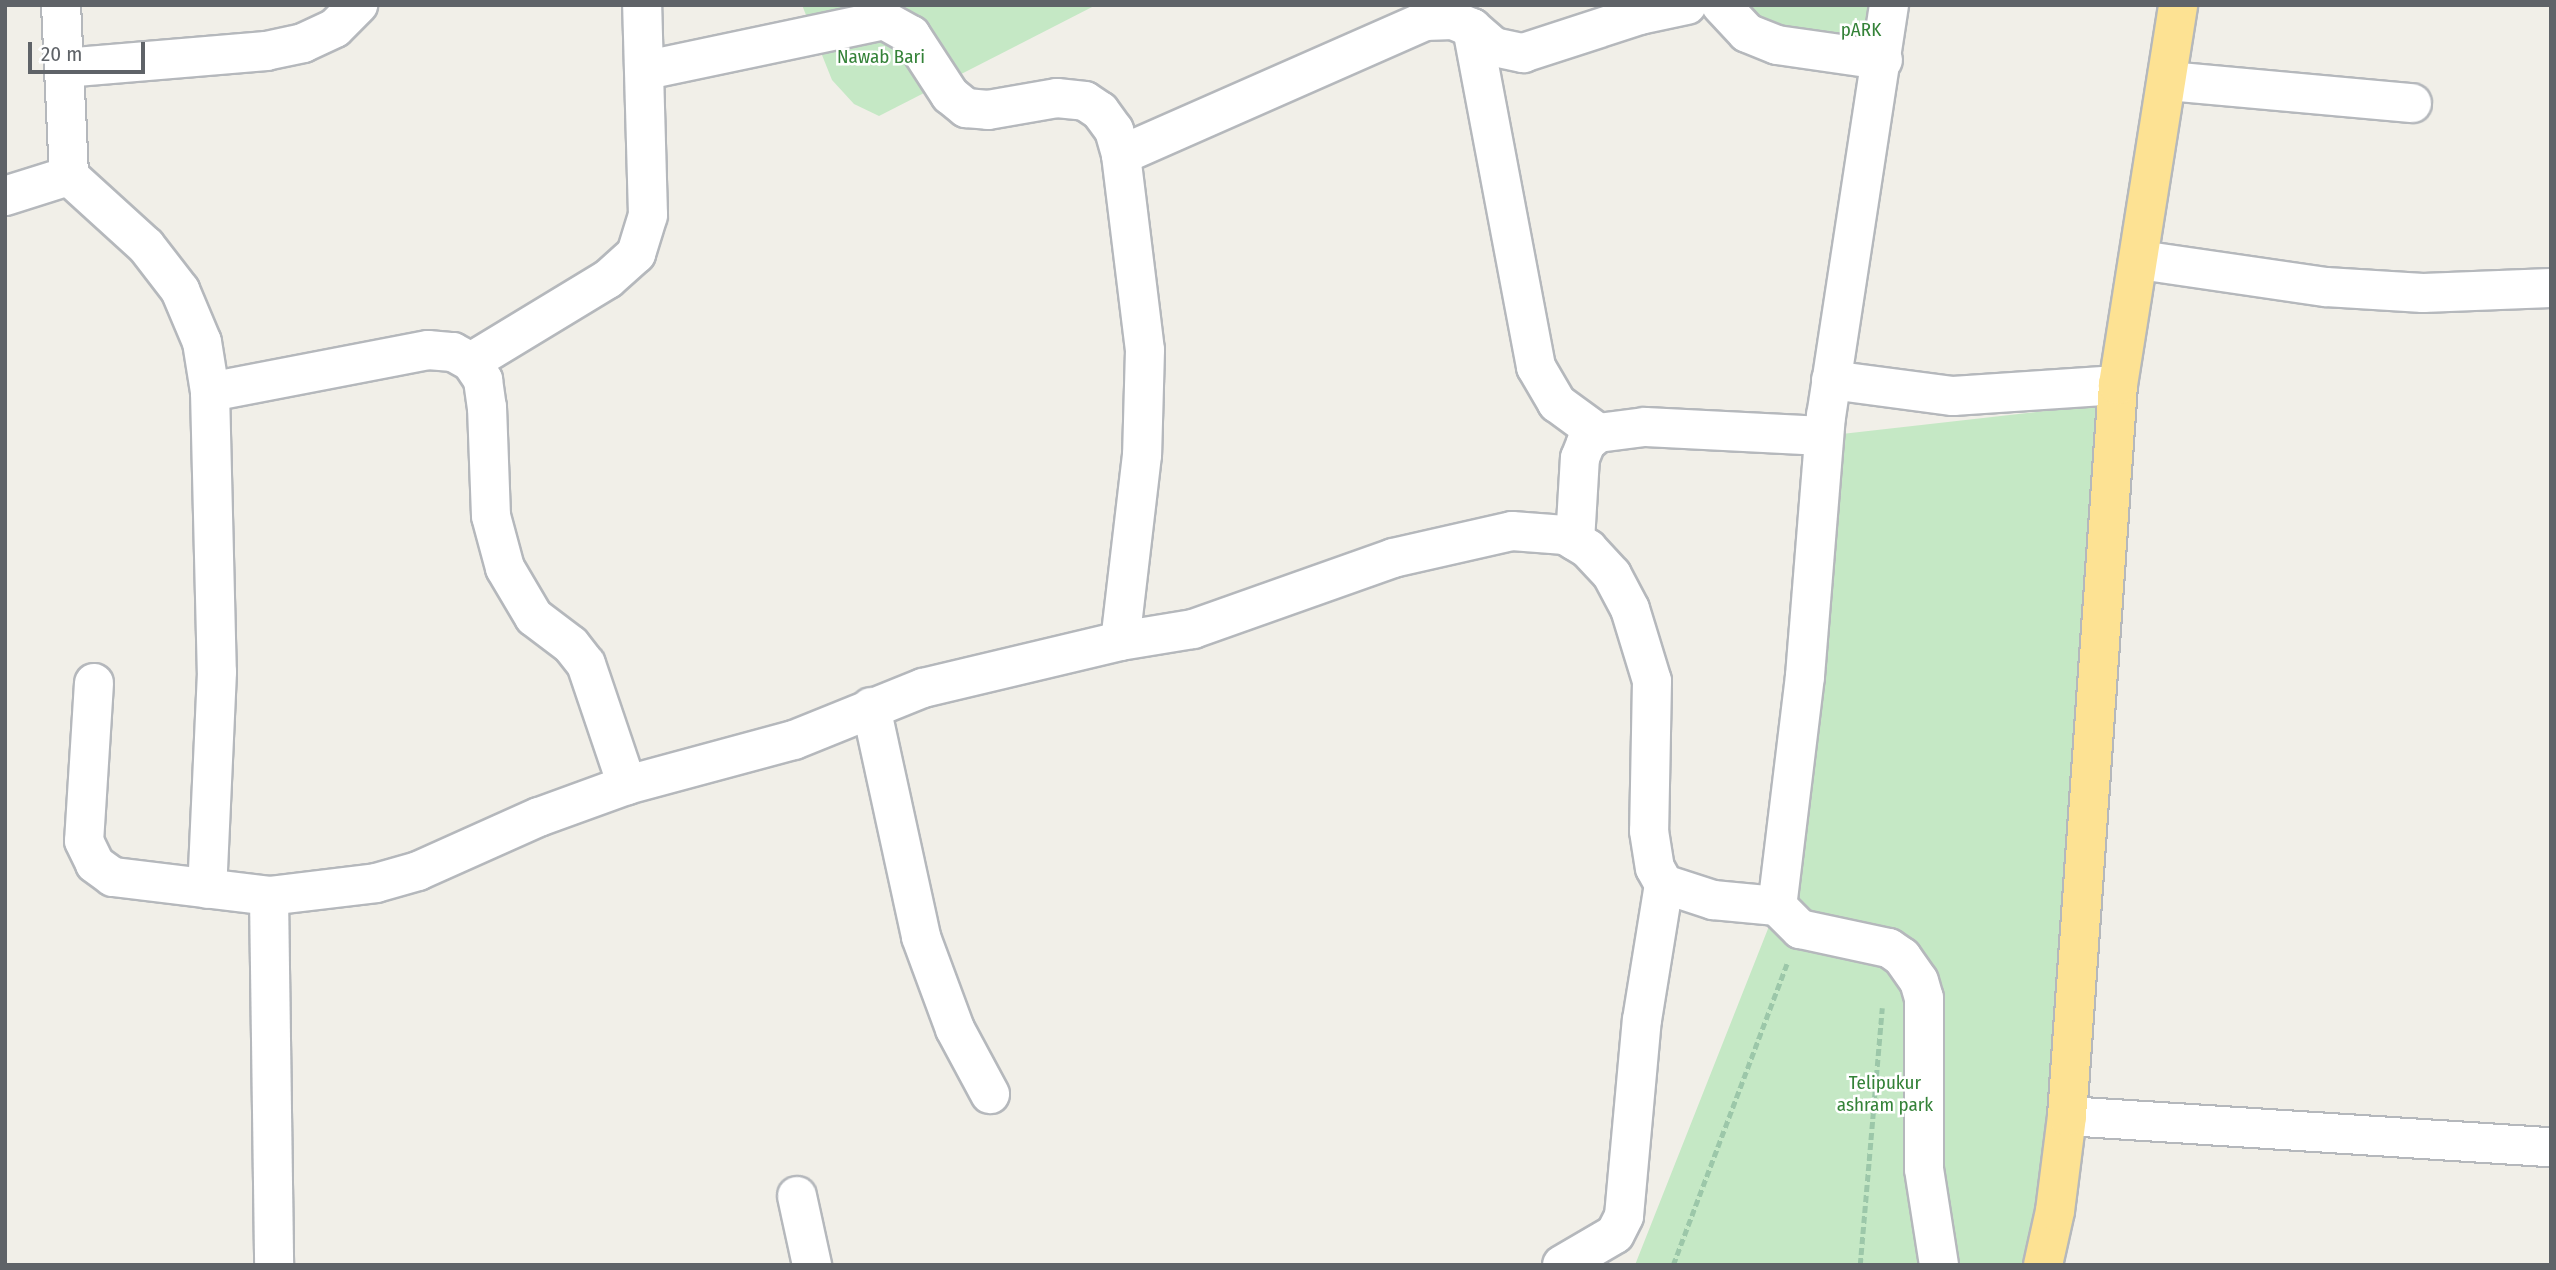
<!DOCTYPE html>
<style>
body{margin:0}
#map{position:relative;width:2556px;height:1270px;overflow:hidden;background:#f1efe8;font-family:"Fira Sans Condensed",sans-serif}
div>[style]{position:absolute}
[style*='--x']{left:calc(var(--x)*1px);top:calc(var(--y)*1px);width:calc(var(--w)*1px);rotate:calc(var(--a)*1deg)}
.green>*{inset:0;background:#c5e8c5}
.path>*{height:4.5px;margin-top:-2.25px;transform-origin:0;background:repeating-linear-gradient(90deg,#9cc7a9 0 7px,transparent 0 10.5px)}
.roads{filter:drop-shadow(2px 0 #b5b8bc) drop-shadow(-2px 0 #b5b8bc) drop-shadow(0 2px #b5b8bc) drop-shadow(0 -2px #b5b8bc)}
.minor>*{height:38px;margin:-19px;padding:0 19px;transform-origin:19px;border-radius:19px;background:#fff}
.highway>*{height:38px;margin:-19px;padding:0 19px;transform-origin:19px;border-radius:19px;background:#fde293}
span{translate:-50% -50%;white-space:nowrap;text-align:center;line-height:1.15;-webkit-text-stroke:5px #fff;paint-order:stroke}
.park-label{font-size:19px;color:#348238}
.frame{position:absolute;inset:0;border:7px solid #5f6368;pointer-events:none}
.scale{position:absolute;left:28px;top:42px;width:117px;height:32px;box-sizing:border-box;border:4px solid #5f6368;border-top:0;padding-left:9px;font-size:21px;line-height:24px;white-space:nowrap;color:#5f6368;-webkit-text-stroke:5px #fff;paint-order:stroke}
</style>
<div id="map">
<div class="green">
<div style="clip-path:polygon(802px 5px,1096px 5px,879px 116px,854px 104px,832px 80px)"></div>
<div style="clip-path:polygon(1731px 5px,1894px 5px,1883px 60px,1747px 33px)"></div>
<div style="clip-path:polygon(2107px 404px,2046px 1219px,2030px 1265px,1635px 1265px,1777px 906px,1824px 436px)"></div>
</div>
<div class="path">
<div style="--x:1673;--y:1265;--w:322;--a:-69.3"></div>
<div style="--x:1860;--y:1265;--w:258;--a:-85.1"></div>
</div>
<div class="roads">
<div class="minor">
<div style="--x:61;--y:5;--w:171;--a:87.3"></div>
<div style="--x:69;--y:176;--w:104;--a:42.3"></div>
<div style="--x:146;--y:246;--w:56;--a:52.3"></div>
<div style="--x:180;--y:290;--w:56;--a:67.1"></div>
<div style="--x:202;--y:342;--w:51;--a:80.9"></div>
<div style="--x:210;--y:392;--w:280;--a:88.6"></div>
<div style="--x:217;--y:672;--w:217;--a:92.6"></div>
<div style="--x:1721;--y:5;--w:38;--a:47"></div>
<div style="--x:1747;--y:33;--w:32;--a:22"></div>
<div style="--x:1777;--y:45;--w:107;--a:8.1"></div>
<div style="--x:1889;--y:5;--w:415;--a:98.7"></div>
<div style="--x:1826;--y:415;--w:262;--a:94.6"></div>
<div style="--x:1805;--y:676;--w:232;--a:96.9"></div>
<div style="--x:1777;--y:906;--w:33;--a:45"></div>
<div style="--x:1800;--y:929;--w:91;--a:12.1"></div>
<div style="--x:1889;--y:948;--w:16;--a:35"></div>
<div style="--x:1902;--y:957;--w:29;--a:55"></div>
<div style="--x:1919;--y:981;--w:18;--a:74"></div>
<div style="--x:1924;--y:998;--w:171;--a:90"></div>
<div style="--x:1924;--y:1169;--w:97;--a:81.1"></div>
<div style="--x:1472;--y:28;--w:345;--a:79.3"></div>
<div style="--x:1536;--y:367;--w:42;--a:59.7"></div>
<div style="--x:1557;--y:403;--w:51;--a:36.2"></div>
<div style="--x:64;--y:68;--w:203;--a:-4.8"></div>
<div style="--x:266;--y:51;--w:38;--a:-12"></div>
<div style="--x:303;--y:43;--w:35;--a:-25"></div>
<div style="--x:335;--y:28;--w:33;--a:-45"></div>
<div style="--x:647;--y:70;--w:242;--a:-11.9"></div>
<div style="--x:884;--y:20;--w:31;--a:29"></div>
<div style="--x:911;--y:35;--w:72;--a:57"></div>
<div style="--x:950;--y:95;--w:21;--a:39"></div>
<div style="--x:966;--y:108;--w:22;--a:5"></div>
<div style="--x:988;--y:110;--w:70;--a:-9.9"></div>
<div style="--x:1057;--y:98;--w:28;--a:6"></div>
<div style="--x:1085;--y:101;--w:18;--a:34"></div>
<div style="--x:1100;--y:111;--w:24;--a:54"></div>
<div style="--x:1114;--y:130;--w:26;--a:74"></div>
<div style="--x:1121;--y:155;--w:196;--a:83"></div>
<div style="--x:1145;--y:350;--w:105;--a:91.6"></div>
<div style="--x:1142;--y:455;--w:187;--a:96.7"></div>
<div style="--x:2168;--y:81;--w:245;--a:5.2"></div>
<div style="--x:1121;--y:155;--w:332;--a:-23.8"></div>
<div style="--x:1425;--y:21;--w:28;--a:-2"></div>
<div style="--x:1453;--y:20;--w:21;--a:23"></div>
<div style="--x:1472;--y:28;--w:29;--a:41"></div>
<div style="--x:1494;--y:47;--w:30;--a:12"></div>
<div style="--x:1523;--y:53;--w:123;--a:-18"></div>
<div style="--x:1640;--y:15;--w:48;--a:-12"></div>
<div style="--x:5;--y:196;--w:67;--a:-17.4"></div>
<div style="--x:2140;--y:260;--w:188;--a:8.3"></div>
<div style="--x:2326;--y:287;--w:97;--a:3.5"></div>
<div style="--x:2423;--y:293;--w:128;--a:-2.2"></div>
<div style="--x:471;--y:362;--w:160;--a:-31.2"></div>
<div style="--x:608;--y:279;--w:38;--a:-42"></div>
<div style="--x:636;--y:254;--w:41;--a:-72.9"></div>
<div style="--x:648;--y:215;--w:210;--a:-91.6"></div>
<div style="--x:1831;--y:380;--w:123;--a:7.5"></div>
<div style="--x:1953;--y:396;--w:165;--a:-3.8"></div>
<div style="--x:210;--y:392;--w:222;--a:-10.9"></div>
<div style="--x:428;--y:350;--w:25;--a:5"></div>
<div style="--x:453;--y:352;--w:21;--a:29"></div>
<div style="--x:471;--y:362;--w:22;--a:56"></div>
<div style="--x:483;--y:380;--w:27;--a:82"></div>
<div style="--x:487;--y:407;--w:109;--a:87.9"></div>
<div style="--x:491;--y:516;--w:54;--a:74.9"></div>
<div style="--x:505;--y:568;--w:57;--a:59.4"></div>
<div style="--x:534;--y:617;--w:46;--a:37.1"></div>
<div style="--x:571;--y:645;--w:24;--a:52"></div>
<div style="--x:586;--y:664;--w:128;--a:71.3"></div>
<div style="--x:1575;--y:541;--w:83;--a:-86.6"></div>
<div style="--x:1580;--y:458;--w:16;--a:-68"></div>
<div style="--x:1586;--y:443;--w:16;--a:-40"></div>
<div style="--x:1598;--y:433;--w:47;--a:-7.3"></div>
<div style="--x:1645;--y:427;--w:179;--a:2.9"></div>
<div style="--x:94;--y:683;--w:158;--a:93.6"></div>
<div style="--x:84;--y:841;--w:25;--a:64"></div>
<div style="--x:95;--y:864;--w:22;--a:36"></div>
<div style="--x:113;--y:877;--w:157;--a:6.9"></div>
<div style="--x:269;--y:896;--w:369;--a:89.2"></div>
<div style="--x:871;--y:707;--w:235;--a:77.7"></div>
<div style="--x:921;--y:937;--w:98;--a:69.7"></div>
<div style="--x:955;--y:1029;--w:74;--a:61.7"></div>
<div style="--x:269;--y:896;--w:108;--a:-6.9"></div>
<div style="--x:376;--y:883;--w:44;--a:-15.9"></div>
<div style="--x:418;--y:871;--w:133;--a:-24.1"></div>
<div style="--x:539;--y:817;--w:94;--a:-20"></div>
<div style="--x:627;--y:785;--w:173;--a:-15.1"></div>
<div style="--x:794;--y:740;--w:139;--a:-22"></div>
<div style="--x:923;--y:688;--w:203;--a:-13.4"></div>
<div style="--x:1120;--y:641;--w:74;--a:-9.3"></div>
<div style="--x:1193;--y:629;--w:212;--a:-19.5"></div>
<div style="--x:1393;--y:558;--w:122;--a:-12.8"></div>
<div style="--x:1512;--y:531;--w:53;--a:4.3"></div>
<div style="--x:1565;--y:535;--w:27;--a:31"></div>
<div style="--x:1588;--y:549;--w:35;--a:47"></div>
<div style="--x:1612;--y:575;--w:38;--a:62"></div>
<div style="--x:1630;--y:609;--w:75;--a:73"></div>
<div style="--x:1652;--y:681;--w:150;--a:91.1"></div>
<div style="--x:1649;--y:831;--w:37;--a:81"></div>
<div style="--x:1655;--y:868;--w:18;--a:61"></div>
<div style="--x:1664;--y:884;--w:52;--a:18.1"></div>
<div style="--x:1713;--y:900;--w:64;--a:5.4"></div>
<div style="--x:2067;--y:1116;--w:485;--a:3.7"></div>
<div style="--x:797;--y:1196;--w:71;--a:77.7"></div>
<div style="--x:1562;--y:1265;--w:61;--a:-30.3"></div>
<div style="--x:1615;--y:1234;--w:20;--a:-63"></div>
<div style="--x:1624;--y:1216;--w:197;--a:-84.8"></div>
<div style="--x:1642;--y:1020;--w:138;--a:-80.8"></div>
</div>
<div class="highway">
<div style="--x:2043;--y:1265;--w:55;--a:-77.5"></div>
<div style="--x:2055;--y:1211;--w:96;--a:-82.8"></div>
<div style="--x:2067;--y:1116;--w:733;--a:-86.01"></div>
<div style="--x:2118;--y:385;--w:385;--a:-81"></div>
</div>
</div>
<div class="park-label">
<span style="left:1861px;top:30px">pARK</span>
<span style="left:881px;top:57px">Nawab Bari</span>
<span style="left:1885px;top:1094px">Telipukur<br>ashram park</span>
</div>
<div class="frame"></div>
<div class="scale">20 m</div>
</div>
